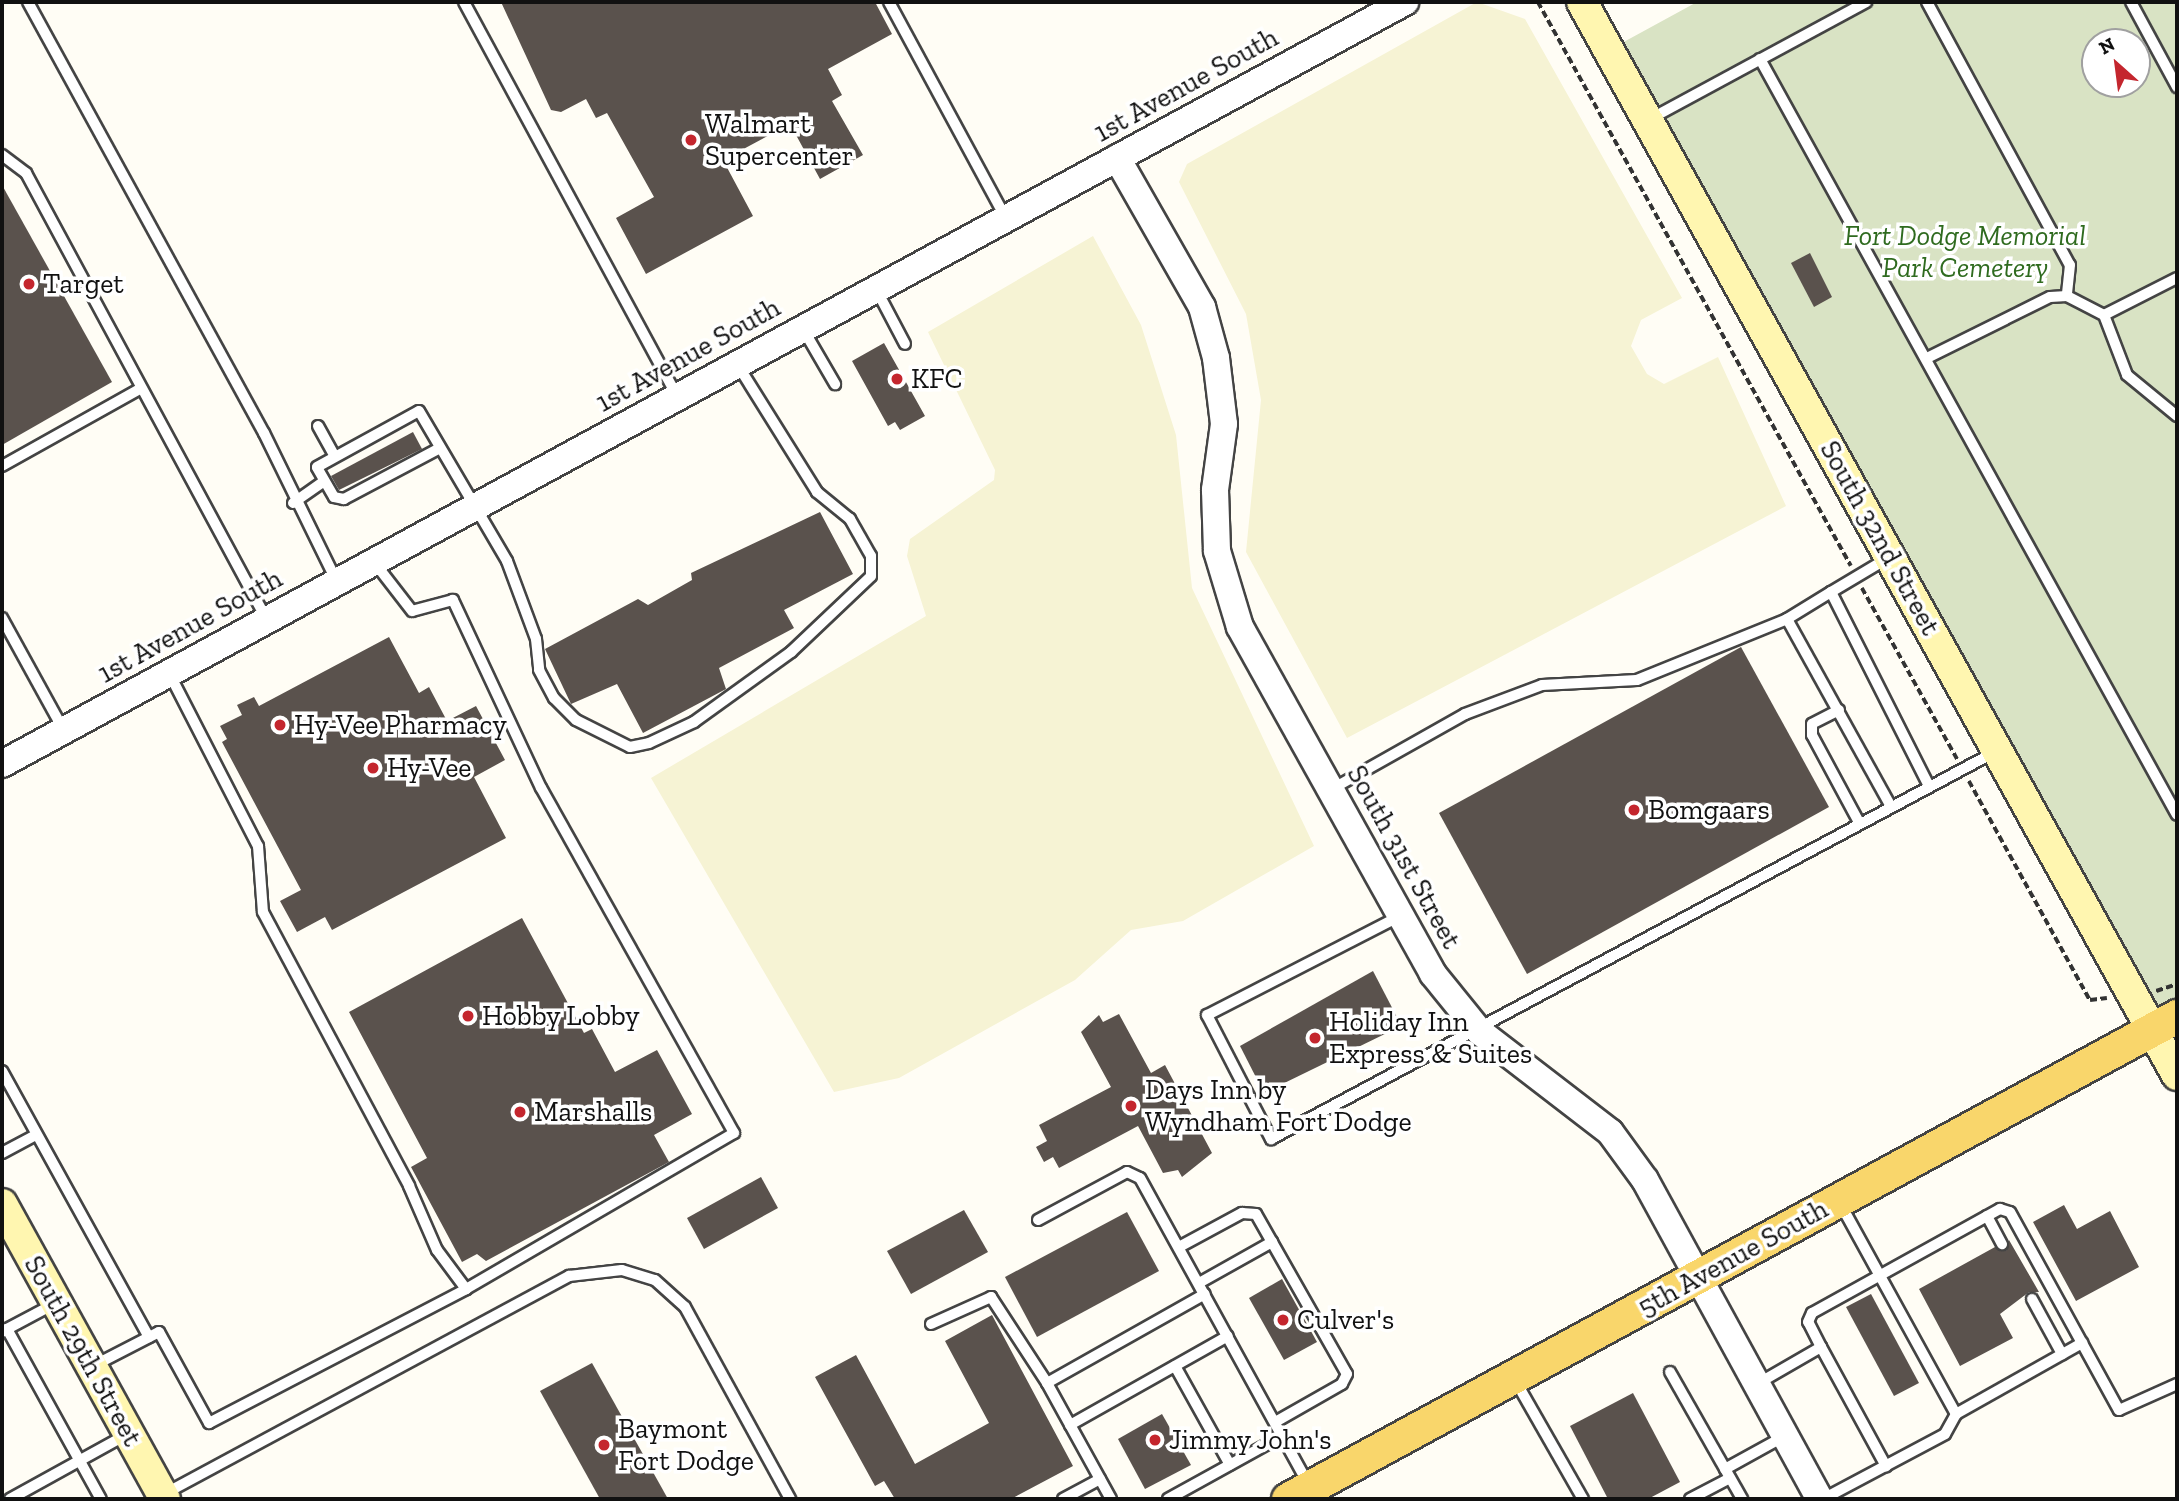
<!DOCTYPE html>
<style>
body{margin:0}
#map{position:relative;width:2179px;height:1501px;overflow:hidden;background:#fffdf5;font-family:"Zilla Slab",serif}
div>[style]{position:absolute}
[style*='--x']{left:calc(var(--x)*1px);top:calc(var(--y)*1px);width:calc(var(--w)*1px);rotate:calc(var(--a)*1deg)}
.farmland>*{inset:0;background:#f6f3d4}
.cemetery>*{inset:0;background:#d9e3c4}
.building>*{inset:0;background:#5a524d}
.path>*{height:3.5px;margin-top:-1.75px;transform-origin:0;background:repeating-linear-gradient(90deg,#333 0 7px,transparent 0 10.5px)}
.roads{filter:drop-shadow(2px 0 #444) drop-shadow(-2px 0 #444) drop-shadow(0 2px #444) drop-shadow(0 -2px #444)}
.service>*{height:10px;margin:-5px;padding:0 5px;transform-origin:5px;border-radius:5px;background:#fff}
.tertiary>*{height:26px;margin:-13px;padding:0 13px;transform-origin:13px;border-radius:13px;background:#fff}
.secondary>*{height:30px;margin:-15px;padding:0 15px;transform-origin:15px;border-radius:15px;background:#fff6b0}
.primary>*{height:33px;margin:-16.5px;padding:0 16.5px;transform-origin:16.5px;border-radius:16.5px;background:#f9d66b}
.dots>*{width:19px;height:19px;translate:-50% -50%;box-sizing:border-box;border:4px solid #fff;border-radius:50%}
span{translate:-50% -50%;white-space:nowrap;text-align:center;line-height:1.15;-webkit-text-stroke:7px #fff;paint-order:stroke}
.street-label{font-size:28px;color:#111}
.poi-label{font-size:28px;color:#111}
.left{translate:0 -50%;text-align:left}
.park-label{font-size:28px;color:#2f6b1f;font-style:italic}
.frame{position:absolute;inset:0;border:4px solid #111;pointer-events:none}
.north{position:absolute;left:2081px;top:28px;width:70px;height:70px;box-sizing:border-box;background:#fff;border:2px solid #a0a0a0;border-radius:50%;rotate:332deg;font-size:19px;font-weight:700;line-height:28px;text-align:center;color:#111}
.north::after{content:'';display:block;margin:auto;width:24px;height:32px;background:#c4262e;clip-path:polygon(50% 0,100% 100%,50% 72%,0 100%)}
</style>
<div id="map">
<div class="farmland">
<div style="clip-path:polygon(1477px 2px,1525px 19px,1682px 298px,1641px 320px,1631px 346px,1647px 374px,1664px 384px,1718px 357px,1786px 506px,1347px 738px,1246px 552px,1261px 400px,1246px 314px,1179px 182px,1187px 164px)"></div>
<div style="clip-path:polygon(1093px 236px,1141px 325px,1176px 435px,1192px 588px,1314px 846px,1183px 921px,1131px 930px,1075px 980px,899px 1078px,834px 1092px,651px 778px,926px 616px,907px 556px,910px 539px,994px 480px,995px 470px,928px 332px)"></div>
</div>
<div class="cemetery">
<div style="clip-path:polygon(evenodd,1697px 2px,2177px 2px,2177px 1016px,2152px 1030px,1609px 50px,1697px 2px,2095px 42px,2137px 42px,2137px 84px,2095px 84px,2095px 42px)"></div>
</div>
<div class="building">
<div style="clip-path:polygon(501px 2px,875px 2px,892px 34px,828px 69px,842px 95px,832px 101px,863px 155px,820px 179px,790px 124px,723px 160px,753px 216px,646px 274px,616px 218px,654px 197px,607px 113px,596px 118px,586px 99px,561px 112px,551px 110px)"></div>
<div style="clip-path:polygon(2px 185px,112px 382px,2px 445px)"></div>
<div style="clip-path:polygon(1810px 253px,1832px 297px,1814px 307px,1791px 263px)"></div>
<div style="clip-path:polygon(884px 343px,925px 416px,900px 430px,895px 422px,888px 426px,852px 361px)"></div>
<div style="clip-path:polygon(413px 432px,422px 449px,339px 490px,331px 476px)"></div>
<div style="clip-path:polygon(820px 512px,853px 574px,784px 610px,794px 628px,719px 668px,726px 689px,643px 733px,617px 684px,571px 704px,545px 649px,638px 599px,648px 605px,692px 580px,691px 573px)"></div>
<div style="clip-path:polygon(389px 637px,419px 693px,429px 687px,447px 721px,476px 706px,505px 760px,474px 777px,506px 838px,332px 930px,325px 917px,297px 932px,280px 901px,301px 890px,222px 742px,227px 739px,220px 726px,242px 715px,237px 705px,254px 697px,259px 706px)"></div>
<div style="clip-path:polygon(1741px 647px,1829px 807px,1527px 974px,1439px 813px)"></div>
<div style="clip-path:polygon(522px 918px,584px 1033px,592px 1029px,615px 1072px,657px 1050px,692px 1114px,654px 1135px,669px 1162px,486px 1261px,477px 1254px,462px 1262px,411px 1167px,427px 1158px,349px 1012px)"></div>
<div style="clip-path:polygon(1373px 971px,1399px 1021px,1391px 1031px,1264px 1093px,1240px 1046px)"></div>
<div style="clip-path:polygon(1119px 1014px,1151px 1073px,1165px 1065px,1212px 1153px,1182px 1177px,1178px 1170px,1163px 1173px,1138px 1126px,1059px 1168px,1053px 1157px,1044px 1162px,1036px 1147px,1047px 1141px,1039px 1125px,1111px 1087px,1081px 1032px,1099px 1015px,1103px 1022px)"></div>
<div style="clip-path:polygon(761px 1177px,778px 1208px,704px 1249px,687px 1218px)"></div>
<div style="clip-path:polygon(2064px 1205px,2077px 1229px,2110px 1211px,2139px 1267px,2076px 1301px,2033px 1222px)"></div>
<div style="clip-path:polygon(964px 1210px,988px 1252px,911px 1294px,887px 1251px)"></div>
<div style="clip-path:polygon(1127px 1212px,1159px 1271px,1037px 1337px,1005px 1277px)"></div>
<div style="clip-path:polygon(2009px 1240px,2039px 1292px,2029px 1292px,2000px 1314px,2013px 1338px,1960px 1366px,1919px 1289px,1995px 1247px,2006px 1251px)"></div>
<div style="clip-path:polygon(1282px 1279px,1317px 1342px,1284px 1360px,1249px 1298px)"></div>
<div style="clip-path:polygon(1871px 1294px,1919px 1383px,1894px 1396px,1846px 1307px)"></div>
<div style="clip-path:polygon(992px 1315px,1073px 1466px,1011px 1499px,895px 1499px,884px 1481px,875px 1486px,815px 1377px,856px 1355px,915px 1464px,989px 1423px,945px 1341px)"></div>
<div style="clip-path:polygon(592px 1363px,668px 1499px,600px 1499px,540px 1391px)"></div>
<div style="clip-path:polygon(1633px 1393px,1680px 1482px,1648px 1499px,1608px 1499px,1570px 1426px)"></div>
<div style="clip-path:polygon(1162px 1414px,1191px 1465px,1145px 1489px,1118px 1439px)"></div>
</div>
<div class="path">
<div style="--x:1538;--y:2;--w:645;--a:60.97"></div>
<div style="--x:1862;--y:588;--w:196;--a:60.9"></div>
<div style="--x:1969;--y:781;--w:250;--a:61.1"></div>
<div style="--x:2090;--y:1000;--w:17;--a:-7"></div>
<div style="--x:2156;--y:991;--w:22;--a:-18"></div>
</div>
<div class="roads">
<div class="service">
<div style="--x:28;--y:2;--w:491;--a:61.3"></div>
<div style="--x:264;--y:433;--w:166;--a:63.9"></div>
<div style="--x:464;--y:2;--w:449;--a:61.6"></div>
<div style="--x:889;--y:2;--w:246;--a:61.6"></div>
<div style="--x:1927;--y:2;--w:299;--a:61.5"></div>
<div style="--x:2070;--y:265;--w:31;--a:96"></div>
<div style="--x:2131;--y:2;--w:97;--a:61.6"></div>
<div style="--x:1760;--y:59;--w:863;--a:61.12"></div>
<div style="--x:1650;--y:119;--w:246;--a:-28.4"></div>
<div style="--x:2;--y:155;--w:30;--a:37"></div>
<div style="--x:26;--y:173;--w:508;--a:61.67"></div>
<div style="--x:876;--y:289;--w:62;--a:62.2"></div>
<div style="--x:2104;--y:315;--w:64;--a:69"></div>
<div style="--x:2127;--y:375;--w:65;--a:39.4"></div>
<div style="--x:803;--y:329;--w:64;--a:59.8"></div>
<div style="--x:1927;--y:358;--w:137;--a:-26.4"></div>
<div style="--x:2050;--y:297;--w:17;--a:-3"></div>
<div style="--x:2067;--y:296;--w:42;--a:27.2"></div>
<div style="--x:2104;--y:315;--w:82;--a:-26.9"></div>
<div style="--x:318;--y:426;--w:31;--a:61"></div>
<div style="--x:440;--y:448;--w:109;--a:152"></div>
<div style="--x:344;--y:499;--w:10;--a:-169"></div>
<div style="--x:334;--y:497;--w:34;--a:-120"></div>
<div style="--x:317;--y:467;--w:116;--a:-28.8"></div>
<div style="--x:419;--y:411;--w:174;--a:59.6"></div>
<div style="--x:507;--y:561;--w:83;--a:69.6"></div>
<div style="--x:536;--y:639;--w:31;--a:84"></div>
<div style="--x:539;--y:670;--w:32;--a:62"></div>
<div style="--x:554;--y:698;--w:31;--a:45"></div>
<div style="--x:576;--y:720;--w:60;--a:26.6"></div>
<div style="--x:630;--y:747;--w:19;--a:-12"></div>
<div style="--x:649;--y:743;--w:50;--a:-25"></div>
<div style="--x:694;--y:722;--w:120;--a:-35.8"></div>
<div style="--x:791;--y:652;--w:110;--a:-43.5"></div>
<div style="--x:871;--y:576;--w:20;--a:-90"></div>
<div style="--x:871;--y:556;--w:43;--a:-119.6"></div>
<div style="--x:850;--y:519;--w:43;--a:-140.7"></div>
<div style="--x:817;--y:492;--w:151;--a:-122"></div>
<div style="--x:2;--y:466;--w:158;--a:-29.2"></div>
<div style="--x:293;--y:503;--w:35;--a:-35"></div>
<div style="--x:1831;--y:592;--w:66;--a:-30.8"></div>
<div style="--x:2;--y:618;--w:127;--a:61.2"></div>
<div style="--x:1787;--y:619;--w:52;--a:-31.5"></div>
<div style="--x:1831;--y:592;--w:217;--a:63.2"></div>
<div style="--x:169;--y:673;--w:195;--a:62.8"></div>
<div style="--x:258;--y:846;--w:66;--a:85.7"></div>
<div style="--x:263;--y:912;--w:310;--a:61.9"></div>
<div style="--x:409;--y:1186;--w:70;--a:66.4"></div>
<div style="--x:437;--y:1250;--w:49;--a:53.4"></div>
<div style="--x:1839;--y:710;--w:30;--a:153"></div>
<div style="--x:1812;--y:724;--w:11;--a:90"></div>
<div style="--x:1812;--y:735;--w:101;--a:61.7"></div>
<div style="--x:1332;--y:789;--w:153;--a:-29.4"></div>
<div style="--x:1465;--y:714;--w:82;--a:-20.6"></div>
<div style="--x:1542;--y:685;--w:95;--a:-3"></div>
<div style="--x:1637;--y:680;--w:162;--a:-22.1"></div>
<div style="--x:1787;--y:619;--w:215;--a:61"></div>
<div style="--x:1400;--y:916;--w:217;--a:152.8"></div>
<div style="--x:1207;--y:1015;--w:140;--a:62.7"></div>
<div style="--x:1271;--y:1139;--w:821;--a:-28.13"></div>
<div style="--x:2;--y:1071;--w:304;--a:61.1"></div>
<div style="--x:2;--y:1153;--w:38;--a:-28"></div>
<div style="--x:1841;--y:1205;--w:239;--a:61.2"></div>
<div style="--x:1987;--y:1216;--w:32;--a:62"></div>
<div style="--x:1038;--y:1220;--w:101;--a:-28.3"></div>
<div style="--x:1127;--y:1172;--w:14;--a:25"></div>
<div style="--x:1140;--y:1178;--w:350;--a:61.2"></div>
<div style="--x:1179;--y:1247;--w:72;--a:-28.4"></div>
<div style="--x:1242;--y:1213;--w:14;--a:4"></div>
<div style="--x:1256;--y:1214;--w:184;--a:60.4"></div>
<div style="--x:1347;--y:1374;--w:11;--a:117"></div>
<div style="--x:1342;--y:1384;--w:77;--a:150.4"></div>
<div style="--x:1199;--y:1283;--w:84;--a:-29.3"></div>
<div style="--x:2032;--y:1299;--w:63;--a:61.4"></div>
<div style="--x:931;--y:1324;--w:66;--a:-24.2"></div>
<div style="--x:991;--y:1297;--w:103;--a:56.9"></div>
<div style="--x:7;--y:1329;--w:53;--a:-28"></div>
<div style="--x:2;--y:1332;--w:6;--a:-31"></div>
<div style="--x:7;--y:1329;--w:194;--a:61.1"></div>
<div style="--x:1821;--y:1347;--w:136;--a:61.4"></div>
<div style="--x:95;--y:1365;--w:72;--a:-27.3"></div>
<div style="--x:159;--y:1332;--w:104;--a:61.2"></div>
<div style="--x:209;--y:1423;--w:290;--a:-27.5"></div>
<div style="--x:466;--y:1289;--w:310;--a:-30.2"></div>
<div style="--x:734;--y:1133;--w:395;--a:-119.2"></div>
<div style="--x:541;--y:788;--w:208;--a:-115.1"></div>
<div style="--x:453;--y:600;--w:42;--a:165"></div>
<div style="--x:412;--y:611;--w:62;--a:-127.8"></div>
<div style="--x:1175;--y:1366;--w:113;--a:60.9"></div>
<div style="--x:1670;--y:1372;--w:146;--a:60.4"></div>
<div style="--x:1515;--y:1380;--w:137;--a:60.3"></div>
<div style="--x:1757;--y:1384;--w:74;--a:-30"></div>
<div style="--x:1821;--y:1347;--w:28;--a:-117"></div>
<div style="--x:1808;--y:1322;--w:10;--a:-66"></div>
<div style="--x:1812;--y:1313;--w:215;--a:-29"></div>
<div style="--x:2000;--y:1209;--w:10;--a:17"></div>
<div style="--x:2010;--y:1212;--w:226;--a:61.2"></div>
<div style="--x:2119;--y:1410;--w:64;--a:-24.1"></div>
<div style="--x:1070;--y:1425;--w:181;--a:-29.4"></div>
<div style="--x:1725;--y:1469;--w:68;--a:-28.8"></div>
<div style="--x:166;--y:1493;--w:458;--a:-28.3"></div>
<div style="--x:569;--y:1276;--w:53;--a:-6.5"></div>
<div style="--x:622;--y:1270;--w:34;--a:17"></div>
<div style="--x:655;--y:1280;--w:40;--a:42"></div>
<div style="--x:685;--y:1307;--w:219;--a:61.3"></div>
<div style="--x:10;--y:1499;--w:132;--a:-28.9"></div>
<div style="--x:1063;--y:1499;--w:42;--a:-28.4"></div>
<div style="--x:1111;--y:1499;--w:132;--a:-118.9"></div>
<div style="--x:1047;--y:1383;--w:181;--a:-29.4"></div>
<div style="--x:1168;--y:1499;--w:130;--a:-28.9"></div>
<div style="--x:1690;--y:1499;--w:45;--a:-27.7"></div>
<div style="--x:1823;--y:1499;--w:138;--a:-28"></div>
<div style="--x:1945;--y:1434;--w:23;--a:-61"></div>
<div style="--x:1956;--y:1414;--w:145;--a:-29.4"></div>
</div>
<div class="tertiary">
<div style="--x:1117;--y:158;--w:172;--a:60.3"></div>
<div style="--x:1202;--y:307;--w:53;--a:74.6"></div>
<div style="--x:1216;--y:358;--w:66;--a:83.1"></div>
<div style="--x:1224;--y:424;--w:67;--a:97.8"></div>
<div style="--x:1215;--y:490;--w:61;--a:88.1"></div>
<div style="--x:1217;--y:551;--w:79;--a:73.2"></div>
<div style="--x:1240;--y:627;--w:397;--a:60.9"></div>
<div style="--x:1433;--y:974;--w:75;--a:51"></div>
<div style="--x:1480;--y:1032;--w:164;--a:37.6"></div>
<div style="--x:1610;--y:1132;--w:59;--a:53.9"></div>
<div style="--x:1645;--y:1180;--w:364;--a:61.3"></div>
<div style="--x:2;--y:764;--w:1597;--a:-28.51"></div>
</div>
<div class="secondary">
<div style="--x:1582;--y:2;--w:1227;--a:60.99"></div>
<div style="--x:2;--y:1204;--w:337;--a:61.1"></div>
</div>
<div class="primary">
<div style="--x:1288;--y:1499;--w:1012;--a:-28.52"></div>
</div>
</div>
<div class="dots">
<div style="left:691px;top:140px;background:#c4262e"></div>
<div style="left:29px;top:284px;background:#c4262e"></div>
<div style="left:897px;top:379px;background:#c4262e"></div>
<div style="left:280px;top:725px;background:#c4262e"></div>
<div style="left:373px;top:768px;background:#c4262e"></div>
<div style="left:1634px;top:810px;background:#c4262e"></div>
<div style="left:468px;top:1016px;background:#c4262e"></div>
<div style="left:1315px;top:1038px;background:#c4262e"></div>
<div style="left:1131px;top:1106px;background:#c4262e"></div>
<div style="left:520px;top:1112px;background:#c4262e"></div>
<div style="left:1283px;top:1320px;background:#c4262e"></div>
<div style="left:1155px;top:1440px;background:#c4262e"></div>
<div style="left:604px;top:1445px;background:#c4262e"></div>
</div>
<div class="street-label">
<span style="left:1186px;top:85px;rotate:-29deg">1st Avenue South</span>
<span style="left:688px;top:355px;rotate:-29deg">1st Avenue South</span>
<span style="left:1880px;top:538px;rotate:61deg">South 32nd Street</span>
<span style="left:190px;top:626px;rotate:-29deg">1st Avenue South</span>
<span style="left:1404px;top:857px;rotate:61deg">South 31st Street</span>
<span style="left:1733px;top:1258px;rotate:-29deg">5th Avenue South</span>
<span style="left:83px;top:1351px;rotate:61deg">South 29th Street</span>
</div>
<div class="poi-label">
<span class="left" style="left:705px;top:140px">Walmart<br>Supercenter</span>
<span class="left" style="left:43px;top:284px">Target</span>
<span class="left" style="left:911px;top:379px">KFC</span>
<span class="left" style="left:294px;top:725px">Hy-Vee Pharmacy</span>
<span class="left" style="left:387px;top:768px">Hy-Vee</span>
<span class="left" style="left:1648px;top:810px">Bomgaars</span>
<span class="left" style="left:482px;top:1016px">Hobby Lobby</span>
<span class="left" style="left:1329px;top:1038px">Holiday Inn<br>Express &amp; Suites</span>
<span class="left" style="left:1145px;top:1106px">Days Inn by<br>Wyndham Fort Dodge</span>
<span class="left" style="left:534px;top:1112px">Marshalls</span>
<span class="left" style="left:1297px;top:1320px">Culver's</span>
<span class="left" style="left:618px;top:1445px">Baymont<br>Fort Dodge</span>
<span class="left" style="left:1169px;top:1440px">Jimmy John's</span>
</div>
<div class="park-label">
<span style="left:1965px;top:252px">Fort Dodge Memorial<br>Park Cemetery</span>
</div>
<div class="frame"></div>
<div class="north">N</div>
</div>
